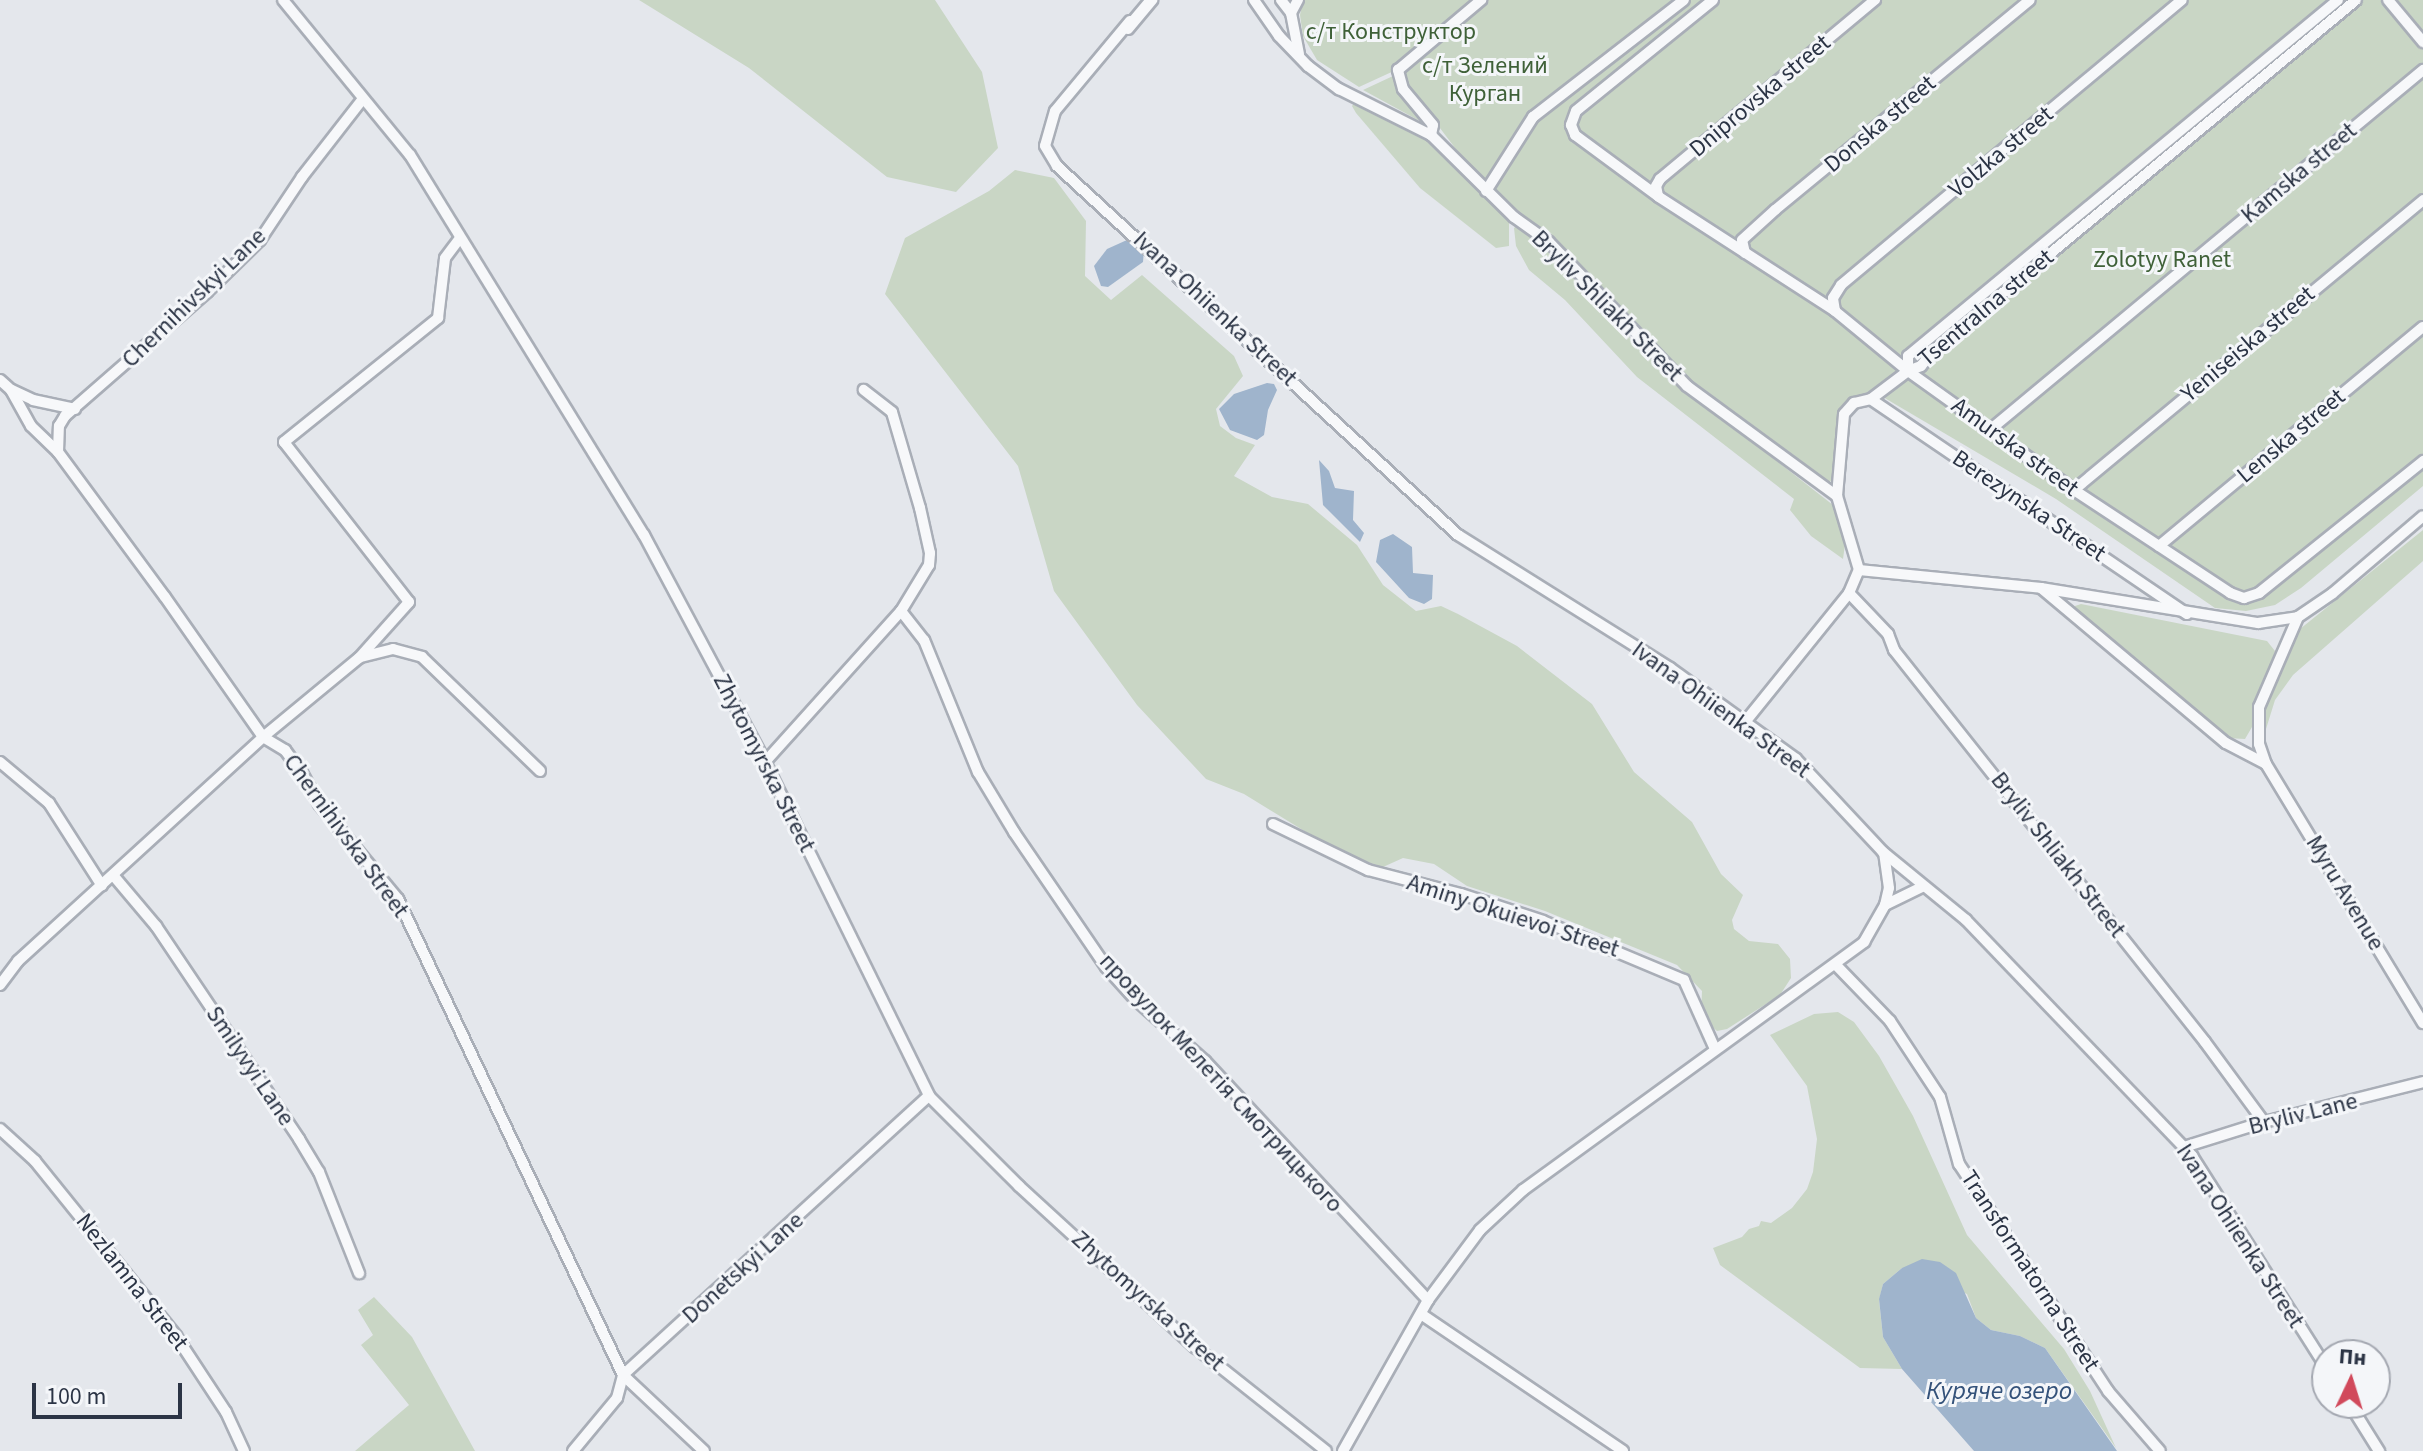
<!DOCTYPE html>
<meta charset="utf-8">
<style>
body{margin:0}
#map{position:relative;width:2423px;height:1451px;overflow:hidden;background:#e4e7ec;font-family:"Source Sans 3",sans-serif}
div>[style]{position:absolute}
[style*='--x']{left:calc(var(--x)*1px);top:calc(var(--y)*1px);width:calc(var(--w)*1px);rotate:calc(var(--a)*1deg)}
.green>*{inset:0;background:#c9d6c5}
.water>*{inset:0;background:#9fb4cc}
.roads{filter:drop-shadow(2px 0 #a9aeb7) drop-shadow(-2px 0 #a9aeb7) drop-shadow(0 2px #a9aeb7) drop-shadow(0 -2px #a9aeb7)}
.minor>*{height:10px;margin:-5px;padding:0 5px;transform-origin:5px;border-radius:5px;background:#f7f8fa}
span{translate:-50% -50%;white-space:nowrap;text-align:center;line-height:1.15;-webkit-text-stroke:6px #f4f6f9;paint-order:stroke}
.park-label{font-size:24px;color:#3f6138}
.street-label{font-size:24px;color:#2b3445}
.water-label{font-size:26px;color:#34527a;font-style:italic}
.north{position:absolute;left:2311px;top:1339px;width:80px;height:80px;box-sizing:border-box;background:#f4f6f9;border:2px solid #a4a8b1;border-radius:50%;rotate:4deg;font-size:22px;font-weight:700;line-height:32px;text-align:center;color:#2b3445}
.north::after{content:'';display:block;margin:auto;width:28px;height:36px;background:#d1495b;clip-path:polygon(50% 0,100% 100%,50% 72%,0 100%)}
.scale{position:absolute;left:32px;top:1383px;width:150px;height:36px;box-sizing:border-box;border:4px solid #2b3445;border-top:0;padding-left:10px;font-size:24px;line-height:28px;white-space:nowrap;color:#2b3445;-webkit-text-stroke:6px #f4f6f9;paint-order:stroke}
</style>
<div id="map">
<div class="green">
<div style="clip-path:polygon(639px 0,935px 0,982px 72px,998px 148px,956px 192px,887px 177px,749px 68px)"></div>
<div style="clip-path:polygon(1303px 0,2423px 0,2423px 486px,2301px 588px,2275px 605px,2246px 611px,2215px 608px,2056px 499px,1871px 390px,1843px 406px,1836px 424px,1840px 424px,1834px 479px,1829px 482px,1820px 479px,1687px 382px,1538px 229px,1474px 173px,1396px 70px,1359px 87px,1317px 60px,1303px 36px,1300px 15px)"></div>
<div style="clip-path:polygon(1393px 76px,1404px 94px,1429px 126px,1363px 90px)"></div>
<div style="clip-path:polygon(1355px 102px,1431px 141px,1509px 217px,1509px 246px,1496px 248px,1420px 188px,1356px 113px,1352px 106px)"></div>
<div style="clip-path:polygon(1015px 170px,1054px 178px,1086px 221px,1085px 276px,1111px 300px,1142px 275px,1234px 356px,1243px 376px,1216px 409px,1220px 426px,1236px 438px,1255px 445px,1234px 476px,1272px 497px,1308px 504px,1357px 545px,1383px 585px,1416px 611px,1441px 606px,1458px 614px,1517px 646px,1592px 704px,1634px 772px,1692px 822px,1721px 874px,1743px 895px,1732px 920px,1734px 929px,1749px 941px,1778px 944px,1790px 959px,1791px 978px,1780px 995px,1727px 1029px,1717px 1031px,1701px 1017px,1702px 991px,1677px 965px,1545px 911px,1467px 886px,1434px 864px,1403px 858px,1383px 867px,1342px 854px,1244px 794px,1206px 779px,1137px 705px,1054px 591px,1018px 466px,885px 294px,905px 238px,989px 191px)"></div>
<div style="clip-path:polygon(1518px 225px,1544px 242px,1604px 312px,1682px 387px,1833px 505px,1846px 537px,1843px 559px,1811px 536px,1790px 510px,1794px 499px,1637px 377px,1565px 300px,1529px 270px,1516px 246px,1514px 228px)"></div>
<div style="clip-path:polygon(2423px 530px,2423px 561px,2293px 675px,2275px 700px,2266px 729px,2262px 726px,2264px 711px,2300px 629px)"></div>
<div style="clip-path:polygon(2081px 604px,2267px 641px,2275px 651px,2273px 661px,2255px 704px,2252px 727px,2245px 739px,2227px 738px,2075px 612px,2075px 606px)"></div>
<div style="clip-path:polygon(1838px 1012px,1854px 1022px,1879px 1056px,1913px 1116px,1967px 1235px,2064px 1349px,2090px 1391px,2116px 1448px,2045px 1348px,2020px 1336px,1991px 1330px,1976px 1318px,1967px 1294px,1902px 1268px,1883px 1284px,1879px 1300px,1883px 1337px,1902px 1369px,1860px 1368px,1720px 1265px,1713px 1248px,1742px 1237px,1749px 1229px,1759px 1226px,1761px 1221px,1771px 1223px,1792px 1208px,1807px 1189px,1813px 1172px,1817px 1139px,1807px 1086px,1770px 1035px,1814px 1014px)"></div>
<div style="clip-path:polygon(374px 1297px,412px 1337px,475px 1451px,355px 1451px,409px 1405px,361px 1345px,373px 1335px,358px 1310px)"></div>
</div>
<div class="water">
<div style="clip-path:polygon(1127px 240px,1144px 250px,1143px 262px,1108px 287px,1101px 286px,1094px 266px,1107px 249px)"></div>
<div style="clip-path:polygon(1267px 383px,1274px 384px,1277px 390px,1268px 410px,1264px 435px,1257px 440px,1230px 430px,1219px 409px,1234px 394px)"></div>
<div style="clip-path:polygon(1319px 460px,1329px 471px,1335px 488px,1354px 491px,1353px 520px,1364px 533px,1360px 542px,1323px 505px)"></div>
<div style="clip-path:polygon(1393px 534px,1412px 547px,1413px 573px,1433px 575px,1432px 599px,1424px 604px,1409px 598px,1376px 562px,1380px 540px)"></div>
<div style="clip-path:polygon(1922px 1259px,1940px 1262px,1956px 1273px,1976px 1318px,1991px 1330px,2020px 1336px,2045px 1348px,2117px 1451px,1974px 1451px,1902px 1369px,1883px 1337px,1879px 1299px,1883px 1284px,1902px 1268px)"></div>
</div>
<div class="roads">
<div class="minor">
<div style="--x:283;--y:0;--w:200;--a:50.7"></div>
<div style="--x:410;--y:155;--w:446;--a:58.4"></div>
<div style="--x:644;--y:535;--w:257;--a:61.9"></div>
<div style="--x:765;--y:762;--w:372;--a:63.8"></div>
<div style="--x:929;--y:1096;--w:127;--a:45"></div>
<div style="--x:1019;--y:1186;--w:239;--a:42.5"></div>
<div style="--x:1195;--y:1347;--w:167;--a:38.4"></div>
<div style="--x:1254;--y:0;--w:44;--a:55.2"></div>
<div style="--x:1279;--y:36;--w:42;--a:46"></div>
<div style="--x:1308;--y:66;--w:39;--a:37"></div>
<div style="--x:1339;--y:89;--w:103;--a:26.6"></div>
<div style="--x:1431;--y:135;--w:117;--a:44.7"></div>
<div style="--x:1514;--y:217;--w:43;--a:35.5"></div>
<div style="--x:1549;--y:242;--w:199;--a:46.2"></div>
<div style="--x:1687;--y:386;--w:186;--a:36.3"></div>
<div style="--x:1837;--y:496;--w:77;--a:73.4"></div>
<div style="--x:1281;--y:0;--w:16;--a:52"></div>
<div style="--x:1291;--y:13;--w:42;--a:79"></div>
<div style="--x:1713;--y:0;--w:176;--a:141"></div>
<div style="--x:1576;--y:111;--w:15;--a:110"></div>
<div style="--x:1571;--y:125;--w:11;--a:68"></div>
<div style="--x:1575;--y:135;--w:104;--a:36.4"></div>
<div style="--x:1659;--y:197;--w:210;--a:32.9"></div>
<div style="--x:1835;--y:311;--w:94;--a:39.4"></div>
<div style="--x:1908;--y:371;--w:204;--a:35.6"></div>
<div style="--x:2074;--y:490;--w:187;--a:33.4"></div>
<div style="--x:2230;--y:593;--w:15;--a:20"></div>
<div style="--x:2244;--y:598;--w:16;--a:-18"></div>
<div style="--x:2259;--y:593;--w:211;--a:-38.8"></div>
<div style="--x:2388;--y:0;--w:55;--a:50.2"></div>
<div style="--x:1291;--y:13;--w:15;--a:-62"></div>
<div style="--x:1130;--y:21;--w:117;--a:129.8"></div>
<div style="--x:1055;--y:111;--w:36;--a:106"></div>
<div style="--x:1045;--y:146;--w:23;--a:59"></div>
<div style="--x:1057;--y:166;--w:545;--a:42.62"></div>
<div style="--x:1458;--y:535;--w:250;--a:32.1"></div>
<div style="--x:1670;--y:668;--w:155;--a:35.8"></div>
<div style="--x:1796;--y:759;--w:127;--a:46.9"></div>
<div style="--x:1883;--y:852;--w:107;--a:39.3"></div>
<div style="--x:1966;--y:920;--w:327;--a:46.2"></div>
<div style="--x:2192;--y:1156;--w:252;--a:57.6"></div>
<div style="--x:1128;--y:27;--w:35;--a:-50"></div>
<div style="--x:1128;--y:29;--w:38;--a:-50"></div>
<div style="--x:1431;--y:135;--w:10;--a:-79"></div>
<div style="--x:1433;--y:125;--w:47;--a:-129.8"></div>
<div style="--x:1403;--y:89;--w:20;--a:-105"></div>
<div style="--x:1398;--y:70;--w:109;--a:-40.1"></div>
<div style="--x:1486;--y:191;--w:88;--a:-57.6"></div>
<div style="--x:1533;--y:117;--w:191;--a:-37.8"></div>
<div style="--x:1658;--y:196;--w:10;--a:-101"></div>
<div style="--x:1656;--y:186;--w:8;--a:-60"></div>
<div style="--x:1660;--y:179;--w:280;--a:-39.8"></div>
<div style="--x:1745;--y:253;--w:13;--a:-103"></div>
<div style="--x:1742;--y:240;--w:45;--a:-42.3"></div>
<div style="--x:1775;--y:210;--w:330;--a:-39.5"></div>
<div style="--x:1835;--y:311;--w:13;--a:-99"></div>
<div style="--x:1833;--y:298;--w:15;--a:-58"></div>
<div style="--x:1841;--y:285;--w:444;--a:-39.9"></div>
<div style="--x:1908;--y:371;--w:15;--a:-90"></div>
<div style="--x:1908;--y:356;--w:558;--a:-39.62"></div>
<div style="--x:0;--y:380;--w:15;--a:42"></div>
<div style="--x:11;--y:390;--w:41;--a:60.9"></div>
<div style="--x:31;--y:426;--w:37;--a:44"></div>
<div style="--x:58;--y:452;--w:180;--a:53.6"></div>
<div style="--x:165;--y:597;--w:171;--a:55"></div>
<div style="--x:263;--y:737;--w:26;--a:31"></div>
<div style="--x:285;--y:750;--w:29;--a:54"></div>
<div style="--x:302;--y:773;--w:35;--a:61"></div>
<div style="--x:319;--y:804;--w:124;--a:50.3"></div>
<div style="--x:398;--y:899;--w:526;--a:64.7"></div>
<div style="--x:623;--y:1375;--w:111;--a:43.2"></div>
<div style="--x:12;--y:390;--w:23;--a:25"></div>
<div style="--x:33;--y:400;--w:43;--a:12.1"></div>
<div style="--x:1991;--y:429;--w:562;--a:-39.73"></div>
<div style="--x:58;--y:452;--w:26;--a:-88"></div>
<div style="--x:59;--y:426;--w:12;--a:-59"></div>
<div style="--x:65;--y:416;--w:189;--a:-41.1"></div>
<div style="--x:207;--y:292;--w:74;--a:-44.5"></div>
<div style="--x:260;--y:240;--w:76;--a:-56.3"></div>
<div style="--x:302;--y:177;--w:98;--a:-52.1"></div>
<div style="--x:2074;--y:490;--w:454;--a:-39.7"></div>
<div style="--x:1837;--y:496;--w:82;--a:-85.1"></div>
<div style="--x:1844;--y:414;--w:15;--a:-48"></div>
<div style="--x:1854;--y:403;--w:17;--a:-13"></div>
<div style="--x:2159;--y:546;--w:343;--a:-39.7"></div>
<div style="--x:1859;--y:570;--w:183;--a:5.6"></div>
<div style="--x:2041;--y:588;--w:220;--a:9.2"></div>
<div style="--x:2258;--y:623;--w:40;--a:-8.5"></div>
<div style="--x:2298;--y:617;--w:42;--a:-34.4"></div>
<div style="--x:2333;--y:593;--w:118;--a:-40.5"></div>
<div style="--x:2041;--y:588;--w:241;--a:40"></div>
<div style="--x:2226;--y:743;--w:45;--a:27.7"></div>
<div style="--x:1849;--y:593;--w:57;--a:46.4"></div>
<div style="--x:1888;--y:634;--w:17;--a:69"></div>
<div style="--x:1894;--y:650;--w:500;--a:51.57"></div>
<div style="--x:2205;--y:1042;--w:99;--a:53.6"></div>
<div style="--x:901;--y:611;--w:37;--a:52"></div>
<div style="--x:924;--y:640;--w:143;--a:67.8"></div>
<div style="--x:978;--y:772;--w:70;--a:59"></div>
<div style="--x:1014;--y:832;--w:163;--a:55.7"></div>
<div style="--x:1106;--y:967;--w:42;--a:47.9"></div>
<div style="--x:1134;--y:998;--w:95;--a:41.6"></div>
<div style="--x:1205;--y:1061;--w:327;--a:47"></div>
<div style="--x:2187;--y:614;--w:382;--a:-145.8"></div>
<div style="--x:1871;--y:399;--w:46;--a:-37.1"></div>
<div style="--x:1908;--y:371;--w:14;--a:-21"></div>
<div style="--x:1921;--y:366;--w:21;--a:-51"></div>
<div style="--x:1934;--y:350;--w:548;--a:-39.67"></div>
<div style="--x:2298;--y:617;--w:98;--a:113.4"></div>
<div style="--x:2259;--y:707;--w:37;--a:90"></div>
<div style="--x:2259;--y:744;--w:21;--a:71"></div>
<div style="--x:2266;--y:764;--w:303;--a:58.8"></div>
<div style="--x:361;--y:657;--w:33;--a:-14"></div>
<div style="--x:393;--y:649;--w:30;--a:15"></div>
<div style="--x:422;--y:657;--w:164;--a:44"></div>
<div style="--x:1745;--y:722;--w:166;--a:-51.1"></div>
<div style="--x:1849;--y:593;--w:25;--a:-67"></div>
<div style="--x:0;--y:762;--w:64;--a:39.9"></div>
<div style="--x:49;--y:803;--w:98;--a:57.4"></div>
<div style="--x:765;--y:762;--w:203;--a:-48"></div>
<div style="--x:901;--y:611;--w:54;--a:-58.7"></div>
<div style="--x:929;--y:565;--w:12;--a:-85"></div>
<div style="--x:930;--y:553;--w:46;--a:-102.5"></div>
<div style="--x:920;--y:508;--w:100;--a:-106.3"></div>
<div style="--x:892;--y:412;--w:36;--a:-142"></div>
<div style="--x:1273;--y:824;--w:106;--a:25.8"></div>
<div style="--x:1368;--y:870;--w:96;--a:14.5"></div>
<div style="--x:1461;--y:894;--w:86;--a:18.2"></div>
<div style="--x:1543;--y:921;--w:153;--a:22.7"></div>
<div style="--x:1684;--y:980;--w:76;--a:65.8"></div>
<div style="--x:113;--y:875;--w:67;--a:49.9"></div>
<div style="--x:156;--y:926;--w:257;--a:56.1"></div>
<div style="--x:299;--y:1139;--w:39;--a:59"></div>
<div style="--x:319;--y:1172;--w:109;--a:68.4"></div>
<div style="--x:1885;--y:905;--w:41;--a:-25.9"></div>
<div style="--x:1836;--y:965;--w:78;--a:46"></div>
<div style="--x:1890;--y:1021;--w:91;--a:56.7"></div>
<div style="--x:1940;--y:1097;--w:70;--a:74.2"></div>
<div style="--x:1959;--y:1164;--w:272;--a:56.7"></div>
<div style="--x:2108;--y:1391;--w:79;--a:49.1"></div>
<div style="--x:0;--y:985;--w:30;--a:-53"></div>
<div style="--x:18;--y:961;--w:332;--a:-42.4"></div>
<div style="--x:263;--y:737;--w:124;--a:-39.5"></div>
<div style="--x:359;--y:658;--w:75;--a:-48.2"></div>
<div style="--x:409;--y:602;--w:203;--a:-128"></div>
<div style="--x:284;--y:442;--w:198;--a:-38.8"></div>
<div style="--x:438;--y:318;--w:60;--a:-83.3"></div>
<div style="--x:445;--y:258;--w:25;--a:-53"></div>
<div style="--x:0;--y:1129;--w:47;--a:42.4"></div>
<div style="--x:35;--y:1161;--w:225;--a:51.1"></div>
<div style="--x:176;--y:1336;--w:91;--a:56.7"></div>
<div style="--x:226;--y:1412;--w:43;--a:65.2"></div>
<div style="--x:2184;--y:1147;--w:84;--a:-17.4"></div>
<div style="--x:2264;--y:1122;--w:164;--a:-14.1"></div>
<div style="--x:1421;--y:1314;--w:244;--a:34.1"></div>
<div style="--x:2349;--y:1403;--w:57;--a:58"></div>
<div style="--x:573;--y:1451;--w:69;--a:-50.3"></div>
<div style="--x:617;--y:1398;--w:24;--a:-75"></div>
<div style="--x:623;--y:1375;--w:414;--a:-42.4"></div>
<div style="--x:1343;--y:1451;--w:173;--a:-60.6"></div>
<div style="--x:1428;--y:1300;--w:87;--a:-53.4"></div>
<div style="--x:1480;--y:1230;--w:59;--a:-42.9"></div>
<div style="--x:1523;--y:1190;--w:422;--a:-36"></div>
<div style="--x:1864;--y:942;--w:43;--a:-60.4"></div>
<div style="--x:1885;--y:905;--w:17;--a:-77"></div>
<div style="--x:1889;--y:888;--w:34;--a:-98"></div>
</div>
</div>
<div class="park-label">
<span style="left:1391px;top:32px">с/т Конструктор</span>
<span style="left:1485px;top:80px">с/т Зелений<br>Курган</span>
<span style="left:2162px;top:260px">Zolotyy Ranet</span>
</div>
<div class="street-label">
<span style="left:1760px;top:96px;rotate:-40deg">Dniprovska street</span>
<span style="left:1880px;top:124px;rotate:-40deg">Donska street</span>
<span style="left:2001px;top:152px;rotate:-40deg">Volzka street</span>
<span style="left:2299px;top:173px;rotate:-40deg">Kamska street</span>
<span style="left:194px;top:298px;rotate:-44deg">Chernihivskyi Lane</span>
<span style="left:1607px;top:306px;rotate:45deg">Bryliv Shliakh Street</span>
<span style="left:1986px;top:308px;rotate:-40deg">Tsentralna street</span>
<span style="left:1215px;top:309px;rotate:43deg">Ivana Ohiienka Street</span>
<span style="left:2248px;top:344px;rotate:-40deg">Yeniseiska street</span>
<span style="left:2291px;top:436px;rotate:-40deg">Lenska street</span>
<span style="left:2015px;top:447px;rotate:36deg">Amurska street</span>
<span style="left:2029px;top:506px;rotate:34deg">Berezynska Street</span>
<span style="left:1721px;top:710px;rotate:36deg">Ivana Ohiienka Street</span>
<span style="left:764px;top:763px;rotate:63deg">Zhytomyrska Street</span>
<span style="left:346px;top:836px;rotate:54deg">Chernihivska Street</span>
<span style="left:2058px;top:855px;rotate:52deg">Bryliv Shliakh Street</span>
<span style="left:2345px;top:893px;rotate:59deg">Myru Avenue</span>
<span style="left:1513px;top:916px;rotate:18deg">Aminy Okuievoi Street</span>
<span style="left:250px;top:1066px;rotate:56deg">Smilyvyi Lane</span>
<span style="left:1221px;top:1083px;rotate:47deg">провулок Мелетія Смотрицького</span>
<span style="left:2303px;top:1114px;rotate:-14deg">Bryliv Lane</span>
<span style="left:2240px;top:1236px;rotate:57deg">Ivana Ohiienka Street</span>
<span style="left:743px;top:1268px;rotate:-42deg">Donetskyi Lane</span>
<span style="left:2030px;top:1271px;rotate:57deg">Transformatorna Street</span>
<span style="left:132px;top:1282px;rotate:52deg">Nezlamna Street</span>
<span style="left:1148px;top:1301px;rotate:42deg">Zhytomyrska Street</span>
</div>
<div class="water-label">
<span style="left:1999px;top:1391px">Куряче озеро</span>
</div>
<div class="north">Пн</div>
<div class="scale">100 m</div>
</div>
